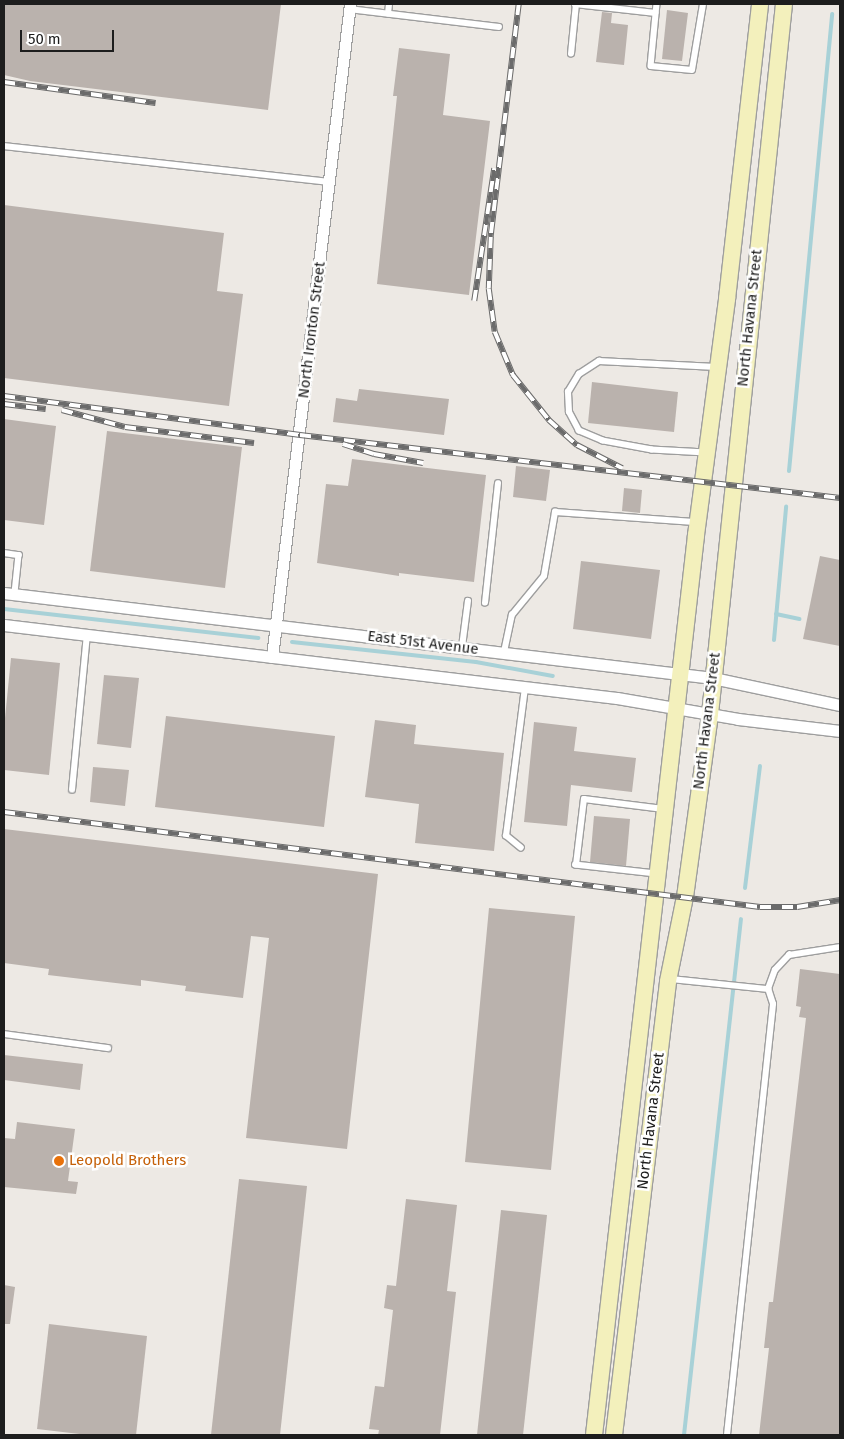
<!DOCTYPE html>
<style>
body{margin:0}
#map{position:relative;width:844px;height:1439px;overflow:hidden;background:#ede9e4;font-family:"Fira Sans",sans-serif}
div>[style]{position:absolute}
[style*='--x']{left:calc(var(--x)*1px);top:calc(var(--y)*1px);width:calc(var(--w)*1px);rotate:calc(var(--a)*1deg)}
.stream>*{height:4px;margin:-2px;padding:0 2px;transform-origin:2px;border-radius:2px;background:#a8d1d7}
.building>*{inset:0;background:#bab2ad}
.roads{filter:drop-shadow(1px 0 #9e9e9e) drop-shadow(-1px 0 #9e9e9e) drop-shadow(0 1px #9e9e9e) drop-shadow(0 -1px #9e9e9e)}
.lane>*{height:5.5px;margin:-2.75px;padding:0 2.75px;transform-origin:2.75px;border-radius:2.75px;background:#fff}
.street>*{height:11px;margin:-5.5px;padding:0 5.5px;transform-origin:5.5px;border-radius:5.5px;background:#fff}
.secondary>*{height:16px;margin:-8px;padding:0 8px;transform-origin:8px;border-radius:8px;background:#f3f0bc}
.rail>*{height:5.5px;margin-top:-2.75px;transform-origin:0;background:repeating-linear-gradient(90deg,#fff 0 11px,#6b6b6b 0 22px);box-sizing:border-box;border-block:1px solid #6b6b6b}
.dots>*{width:14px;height:14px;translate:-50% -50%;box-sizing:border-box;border:2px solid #fff;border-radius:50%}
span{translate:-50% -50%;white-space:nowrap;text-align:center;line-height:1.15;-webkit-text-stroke:5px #fff;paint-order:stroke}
.street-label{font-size:15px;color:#1d1d1d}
.food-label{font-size:15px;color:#c56008}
.left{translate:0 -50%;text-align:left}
.frame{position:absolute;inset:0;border:5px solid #1d1d1d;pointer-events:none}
.scale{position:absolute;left:20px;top:30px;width:94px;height:22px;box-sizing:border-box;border:2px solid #1d1d1d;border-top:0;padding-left:6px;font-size:15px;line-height:18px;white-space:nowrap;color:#1d1d1d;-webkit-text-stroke:4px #fff;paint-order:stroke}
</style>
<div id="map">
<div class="stream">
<div style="--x:789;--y:471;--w:459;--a:-84.6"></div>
<div style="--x:4;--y:609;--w:256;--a:6.5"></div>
<div style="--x:776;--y:614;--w:24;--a:12"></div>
<div style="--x:774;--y:640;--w:134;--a:-84.8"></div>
<div style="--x:292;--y:642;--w:185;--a:6.2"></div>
<div style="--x:476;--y:662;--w:78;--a:10.3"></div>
<div style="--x:745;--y:888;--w:123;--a:-83"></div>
<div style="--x:684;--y:1435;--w:519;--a:-83.7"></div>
</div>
<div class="building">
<div style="clip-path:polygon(4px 4px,281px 4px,268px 110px,30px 81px,4px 75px)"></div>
<div style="clip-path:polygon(667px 10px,688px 13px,682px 61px,662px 59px)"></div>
<div style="clip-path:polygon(602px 12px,612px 13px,611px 23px,628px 25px,624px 65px,596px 62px)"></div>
<div style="clip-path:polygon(399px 48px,450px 54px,443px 115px,490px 121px,469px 295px,377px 284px,397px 96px,393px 96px)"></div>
<div style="clip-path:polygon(4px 205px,224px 233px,217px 291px,243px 294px,229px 406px,4px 378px)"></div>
<div style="clip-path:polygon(592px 382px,678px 392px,674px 432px,588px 423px)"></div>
<div style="clip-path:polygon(359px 389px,449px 399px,444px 435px,333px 422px,336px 398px,357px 401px)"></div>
<div style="clip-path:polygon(4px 419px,56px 426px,44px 525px,4px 520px)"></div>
<div style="clip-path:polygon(107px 431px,242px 447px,225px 588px,90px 571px)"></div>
<div style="clip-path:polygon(352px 459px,486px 475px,474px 582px,399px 573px,399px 576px,317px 563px,326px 484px,348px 486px)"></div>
<div style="clip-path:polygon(516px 466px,550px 470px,546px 501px,513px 497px)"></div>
<div style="clip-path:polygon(624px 488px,642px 490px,640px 513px,622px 511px)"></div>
<div style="clip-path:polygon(820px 556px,840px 560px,840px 646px,803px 639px)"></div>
<div style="clip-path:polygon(581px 561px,660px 570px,651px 639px,573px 629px)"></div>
<div style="clip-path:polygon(11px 658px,60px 663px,49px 775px,4px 770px,4px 728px)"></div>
<div style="clip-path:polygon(104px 675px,139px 678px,131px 748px,97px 744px)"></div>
<div style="clip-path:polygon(166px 716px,335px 736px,324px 827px,155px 807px)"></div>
<div style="clip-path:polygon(375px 720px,416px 725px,414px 744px,504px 753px,494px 851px,415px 843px,419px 804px,365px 797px)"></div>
<div style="clip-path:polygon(534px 722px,577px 727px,574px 751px,636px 758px,632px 792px,571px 785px,567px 826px,524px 822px)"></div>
<div style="clip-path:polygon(93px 767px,129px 770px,125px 806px,90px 802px)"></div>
<div style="clip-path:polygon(594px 816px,630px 819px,626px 866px,590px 862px)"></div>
<div style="clip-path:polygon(4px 829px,378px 874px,347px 1149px,246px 1138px,269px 938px,251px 936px,243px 998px,185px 991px,186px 986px,141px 980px,141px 986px,48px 975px,49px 969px,4px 963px)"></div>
<div style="clip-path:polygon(489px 908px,575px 916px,551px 1170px,465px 1162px)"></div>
<div style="clip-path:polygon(800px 969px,840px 974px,840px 1435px,759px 1435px,769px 1348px,764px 1348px,769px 1302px,773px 1302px,806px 1018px,799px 1017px,801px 1007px,796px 1006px)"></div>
<div style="clip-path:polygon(4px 1055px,83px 1064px,80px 1090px,4px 1080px)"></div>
<div style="clip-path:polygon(17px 1122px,75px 1129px,68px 1181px,78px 1182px,76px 1194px,4px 1187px,4px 1138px,15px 1139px)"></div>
<div style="clip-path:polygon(239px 1179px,307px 1186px,280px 1435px,211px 1435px)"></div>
<div style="clip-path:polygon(406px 1199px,457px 1205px,447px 1291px,456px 1292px,440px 1435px,378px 1435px,379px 1430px,369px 1429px,375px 1386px,384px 1387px,393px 1310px,384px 1308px,387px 1285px,396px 1286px)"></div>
<div style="clip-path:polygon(501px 1210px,547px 1215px,523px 1435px,477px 1435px)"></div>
<div style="clip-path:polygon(4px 1285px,15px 1287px,10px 1324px,4px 1324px)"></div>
<div style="clip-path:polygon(49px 1324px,147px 1336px,136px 1435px,88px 1435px,37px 1429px)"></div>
</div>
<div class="roads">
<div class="lane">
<div style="--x:575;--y:4;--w:81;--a:6.3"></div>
<div style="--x:657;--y:4;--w:62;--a:95.5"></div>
<div style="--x:651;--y:66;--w:41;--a:5.6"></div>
<div style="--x:692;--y:70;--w:67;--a:-80.5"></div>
<div style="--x:349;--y:9;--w:151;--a:6.8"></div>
<div style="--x:388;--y:14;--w:10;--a:-84"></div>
<div style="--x:571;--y:54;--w:50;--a:-84.3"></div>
<div style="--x:4;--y:146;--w:327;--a:6.3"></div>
<div style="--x:706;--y:453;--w:54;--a:-176.8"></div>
<div style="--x:652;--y:450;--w:50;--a:-169.6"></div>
<div style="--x:603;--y:441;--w:26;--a:-157"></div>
<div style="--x:579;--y:431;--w:21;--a:-118"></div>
<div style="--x:569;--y:412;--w:20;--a:-93"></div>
<div style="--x:568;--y:392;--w:21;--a:-59"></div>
<div style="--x:579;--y:374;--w:24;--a:-33"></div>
<div style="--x:599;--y:361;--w:117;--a:2.9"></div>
<div style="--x:4;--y:553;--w:15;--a:8"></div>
<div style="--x:19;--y:555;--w:39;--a:96"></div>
<div style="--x:485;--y:603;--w:120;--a:-83.8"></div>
<div style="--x:462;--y:647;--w:46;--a:-82.6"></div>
<div style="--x:504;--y:652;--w:38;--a:-78"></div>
<div style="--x:512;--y:615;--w:50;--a:-50.6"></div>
<div style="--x:544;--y:576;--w:65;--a:-80.2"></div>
<div style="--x:555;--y:512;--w:140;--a:4.1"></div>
<div style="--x:72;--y:790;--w:156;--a:-84.5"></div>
<div style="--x:521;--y:848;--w:19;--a:-141"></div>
<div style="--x:506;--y:836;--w:150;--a:-82.7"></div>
<div style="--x:656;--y:874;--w:81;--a:-173.6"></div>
<div style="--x:576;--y:865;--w:66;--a:-83.1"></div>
<div style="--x:584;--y:799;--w:80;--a:7.2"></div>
<div style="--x:671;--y:979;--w:98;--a:5.9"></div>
<div style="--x:768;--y:989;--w:20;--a:-70"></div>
<div style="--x:775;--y:970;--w:21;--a:-47"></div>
<div style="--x:789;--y:955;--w:52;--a:-8.9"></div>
<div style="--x:4;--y:1034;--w:105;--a:7.7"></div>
<div style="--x:727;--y:1435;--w:433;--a:-83.9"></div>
<div style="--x:773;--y:1004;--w:16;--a:-108"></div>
</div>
<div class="street">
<div style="--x:4;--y:593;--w:714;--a:6.84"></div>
<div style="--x:713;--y:678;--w:130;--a:12"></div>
<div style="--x:4;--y:625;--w:617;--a:6.79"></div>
<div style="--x:617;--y:698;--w:123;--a:9.8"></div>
<div style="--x:738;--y:719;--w:103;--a:6.7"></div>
<div style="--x:272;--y:657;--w:658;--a:-83.19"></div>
</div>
<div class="secondary">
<div style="--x:594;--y:1435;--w:906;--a:-83.53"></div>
<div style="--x:696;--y:535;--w:238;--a:-82.5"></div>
<div style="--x:727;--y:299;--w:297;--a:-83.6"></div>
<div style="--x:614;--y:1435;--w:457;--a:-83.2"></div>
<div style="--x:668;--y:981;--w:86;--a:-78.6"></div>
<div style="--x:685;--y:897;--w:185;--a:-82.2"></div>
<div style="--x:710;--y:714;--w:714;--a:-84.05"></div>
</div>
</div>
<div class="rail">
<div style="--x:519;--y:4;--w:235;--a:96.9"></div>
<div style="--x:491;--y:237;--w:52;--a:92.2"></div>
<div style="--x:489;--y:289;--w:43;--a:82.1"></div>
<div style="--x:495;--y:332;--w:47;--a:67.3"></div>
<div style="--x:513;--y:375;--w:58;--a:51.3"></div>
<div style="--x:549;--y:420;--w:38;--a:42"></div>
<div style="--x:577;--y:445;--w:51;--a:27.1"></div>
<div style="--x:4;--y:82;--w:153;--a:7.9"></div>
<div style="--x:474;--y:301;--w:134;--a:-81.4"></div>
<div style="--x:4;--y:396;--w:299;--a:7.5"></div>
<div style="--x:300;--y:435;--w:544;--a:6.65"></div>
<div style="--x:4;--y:404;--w:42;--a:6.8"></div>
<div style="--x:62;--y:410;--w:65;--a:15.1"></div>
<div style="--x:125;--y:427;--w:130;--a:7.1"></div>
<div style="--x:343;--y:444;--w:33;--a:18"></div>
<div style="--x:374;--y:454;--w:50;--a:10.4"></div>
<div style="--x:4;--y:812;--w:762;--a:7.16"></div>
<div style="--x:760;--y:907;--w:37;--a:0"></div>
<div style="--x:797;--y:907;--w:44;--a:-9.2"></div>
</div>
<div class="dots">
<div style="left:59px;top:1161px;background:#e8710a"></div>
</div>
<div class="street-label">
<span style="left:750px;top:318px;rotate:-84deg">North Havana Street</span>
<span style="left:312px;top:330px;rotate:-83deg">North Ironton Street</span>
<span style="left:423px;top:643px;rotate:7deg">East 51st Avenue</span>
<span style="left:707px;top:721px;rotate:-83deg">North Havana Street</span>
<span style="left:651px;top:1121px;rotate:-83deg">North Havana Street</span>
</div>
<div class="food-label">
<span class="left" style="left:69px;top:1161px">Leopold Brothers</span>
</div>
<div class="frame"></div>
<div class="scale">50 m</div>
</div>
